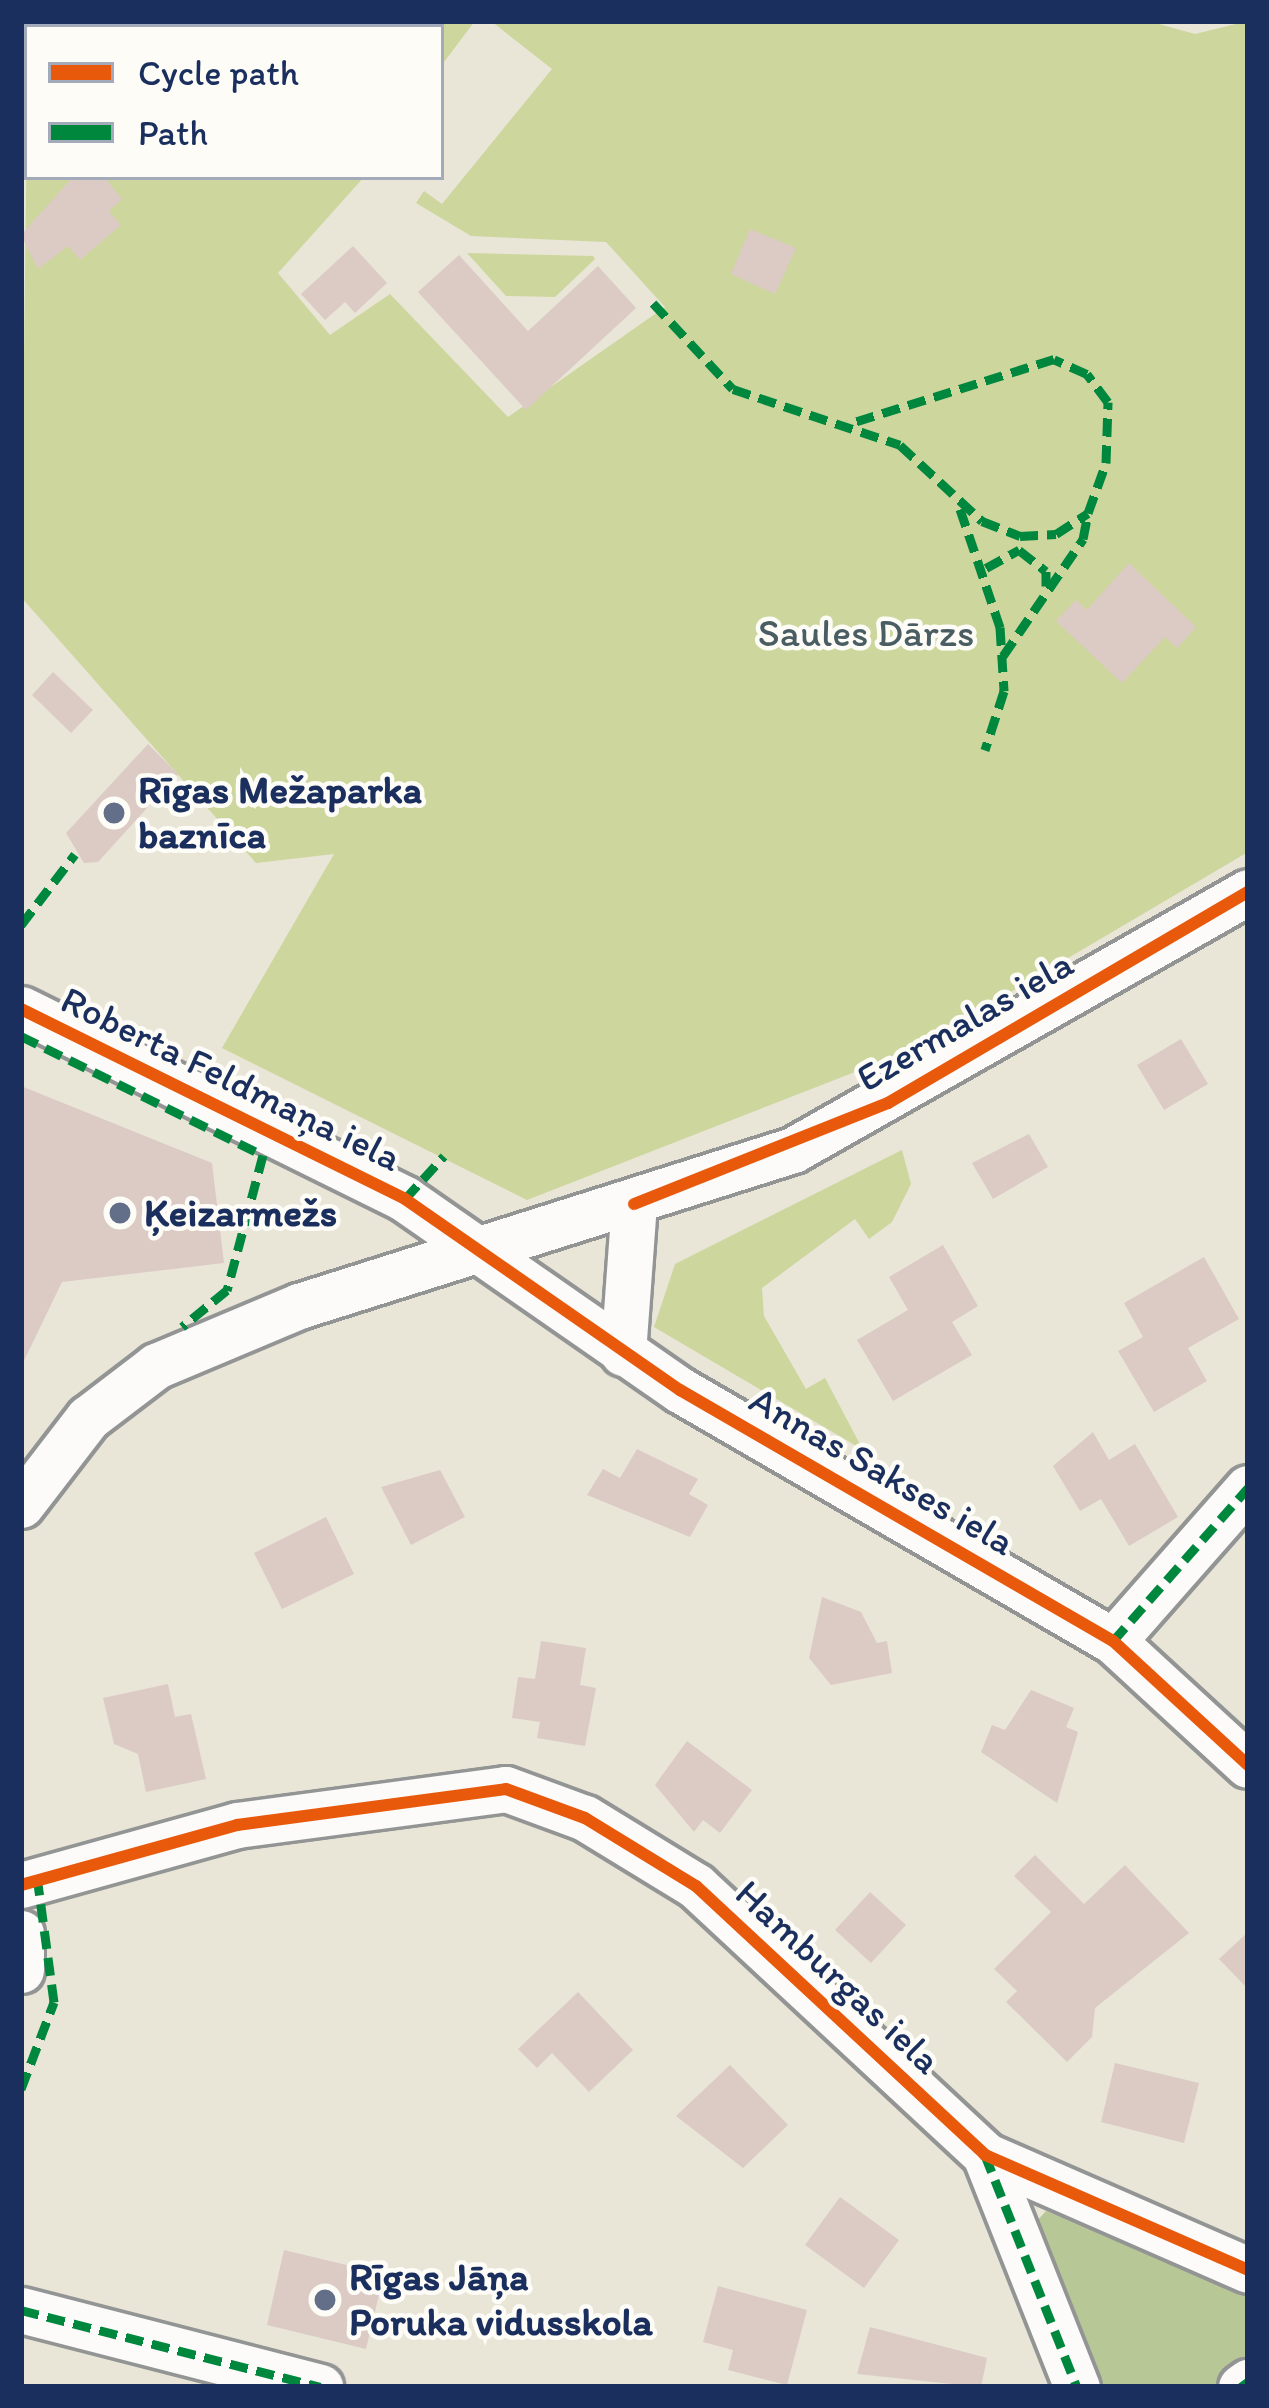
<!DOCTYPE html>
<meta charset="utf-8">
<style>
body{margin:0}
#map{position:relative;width:1269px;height:2408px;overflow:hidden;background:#e9e6d8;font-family:Itim,sans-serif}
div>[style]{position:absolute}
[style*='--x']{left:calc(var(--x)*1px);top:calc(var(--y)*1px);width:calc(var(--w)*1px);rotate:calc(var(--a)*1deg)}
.green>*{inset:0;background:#cdd69d}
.forest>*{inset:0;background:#b8c796}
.building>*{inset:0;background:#dccbc4}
.roads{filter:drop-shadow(3px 0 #939595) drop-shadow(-3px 0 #939595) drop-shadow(0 3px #939595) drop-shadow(0 -3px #939595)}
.minor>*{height:45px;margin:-22.5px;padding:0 22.5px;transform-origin:22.5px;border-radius:22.5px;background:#fcfbf9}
.quiet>*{height:9px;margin-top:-4.5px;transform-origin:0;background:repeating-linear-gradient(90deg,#00873e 0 18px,transparent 0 27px)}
.cycleway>*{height:12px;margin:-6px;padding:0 6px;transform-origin:6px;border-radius:6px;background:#e8590c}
.dots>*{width:33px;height:33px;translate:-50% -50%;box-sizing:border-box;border:6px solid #fdfcf7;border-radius:50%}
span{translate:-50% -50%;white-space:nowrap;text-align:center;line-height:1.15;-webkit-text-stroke:9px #fdfcf7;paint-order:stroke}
.park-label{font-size:39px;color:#4a5d62}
.poi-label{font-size:39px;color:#1b2f5e;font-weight:700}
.left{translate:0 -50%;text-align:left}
.street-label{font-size:39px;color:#1b2f5e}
.frame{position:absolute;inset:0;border:24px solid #1b2f5e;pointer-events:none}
.legend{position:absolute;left:24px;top:24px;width:420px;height:156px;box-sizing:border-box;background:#fdfcf7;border:3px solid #a3aaba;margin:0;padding:15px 21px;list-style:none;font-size:36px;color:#1b2f5e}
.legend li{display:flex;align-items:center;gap:24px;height:60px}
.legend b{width:60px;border:3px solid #a3aaba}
</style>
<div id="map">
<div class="green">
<div style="clip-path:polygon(288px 21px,475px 21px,441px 66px,441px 27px)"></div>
<div style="clip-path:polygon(491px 21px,1148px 21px,1195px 34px,1248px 21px,1248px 852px,914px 1049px,527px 1200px,222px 1048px,334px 854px,256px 863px,21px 597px,27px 116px,27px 177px,364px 177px,278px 273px,330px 335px,390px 294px,508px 417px,665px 307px,606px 242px,471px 236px,416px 203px,424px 191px,442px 204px,552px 69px)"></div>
<div style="clip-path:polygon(467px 253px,593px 256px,595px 259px,555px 297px,506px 296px)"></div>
<div style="clip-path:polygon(902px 1150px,911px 1184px,892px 1222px,869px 1239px,855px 1219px,762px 1288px,764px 1316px,806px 1389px,825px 1378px,863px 1450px,654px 1327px,675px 1264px)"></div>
</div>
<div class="forest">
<div style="clip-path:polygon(1046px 2211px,1248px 2290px,1248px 2364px,1223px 2387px,1100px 2387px,1034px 2224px)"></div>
</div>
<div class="building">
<div style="clip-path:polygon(73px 177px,104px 177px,122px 199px,109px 211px,121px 225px,80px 260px,68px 246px,38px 269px,21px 235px)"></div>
<div style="clip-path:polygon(750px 229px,796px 248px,775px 294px,731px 274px)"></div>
<div style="clip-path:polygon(353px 246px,387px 283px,355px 313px,345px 302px,325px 320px,301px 294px)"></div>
<div style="clip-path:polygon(459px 255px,528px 331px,598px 266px,636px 308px,526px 410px,418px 292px)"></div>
<div style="clip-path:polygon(1129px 563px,1196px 627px,1177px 648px,1165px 637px,1122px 683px,1056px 621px,1076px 600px,1087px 610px)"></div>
<div style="clip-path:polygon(53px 672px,93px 710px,71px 733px,32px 695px)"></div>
<div style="clip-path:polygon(148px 744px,178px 774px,98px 862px,84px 863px,66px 833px)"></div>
<div style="clip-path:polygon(1181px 1039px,1208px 1084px,1164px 1110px,1137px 1065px)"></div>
<div style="clip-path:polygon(21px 1086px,212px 1163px,224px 1263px,62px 1282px,21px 1367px)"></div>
<div style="clip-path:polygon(1029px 1134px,1048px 1167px,993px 1199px,972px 1163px)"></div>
<div style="clip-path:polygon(943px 1245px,978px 1306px,952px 1322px,972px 1355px,893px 1401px,857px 1340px,908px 1310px,889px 1277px)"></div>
<div style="clip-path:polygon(1204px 1257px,1239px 1319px,1188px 1348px,1207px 1381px,1154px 1412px,1118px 1351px,1143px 1337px,1124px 1303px)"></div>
<div style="clip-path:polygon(1093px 1432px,1109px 1460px,1135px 1444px,1178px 1517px,1129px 1546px,1101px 1499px,1080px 1511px,1053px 1466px)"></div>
<div style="clip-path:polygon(637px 1449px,698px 1479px,689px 1494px,708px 1505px,690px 1537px,587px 1495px,603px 1469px,620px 1478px)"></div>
<div style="clip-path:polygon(440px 1470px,465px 1517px,411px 1545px,381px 1487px)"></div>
<div style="clip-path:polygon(326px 1517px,354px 1574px,282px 1609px,254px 1553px)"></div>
<div style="clip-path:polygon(822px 1597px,861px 1612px,877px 1643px,887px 1641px,892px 1673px,831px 1685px,809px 1658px)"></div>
<div style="clip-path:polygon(541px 1641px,586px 1648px,580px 1685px,596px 1688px,585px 1746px,537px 1738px,540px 1722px,512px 1718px,518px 1677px,535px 1679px)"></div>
<div style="clip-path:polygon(168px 1684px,175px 1717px,191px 1714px,206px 1779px,146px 1792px,138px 1754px,114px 1744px,103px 1698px)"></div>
<div style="clip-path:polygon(1031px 1690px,1074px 1708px,1066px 1727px,1078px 1732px,1057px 1803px,981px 1752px,992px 1725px,1005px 1730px)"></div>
<div style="clip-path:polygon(687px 1741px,752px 1790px,720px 1833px,703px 1820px,694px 1832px,655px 1785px)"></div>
<div style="clip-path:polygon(1035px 1855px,1084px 1904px,1125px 1865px,1189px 1933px,1095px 2008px,1092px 2037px,1067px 2062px,1006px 2002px,1017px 1991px,994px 1969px,1051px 1912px,1014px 1876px)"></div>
<div style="clip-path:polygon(870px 1892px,906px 1925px,871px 1963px,835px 1930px)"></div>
<div style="clip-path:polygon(1248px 1932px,1248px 1989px,1219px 1959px)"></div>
<div style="clip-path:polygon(578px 1992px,633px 2050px,589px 2092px,552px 2053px,537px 2068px,518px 2049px)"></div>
<div style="clip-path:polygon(1115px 2063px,1199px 2083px,1184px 2143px,1101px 2122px)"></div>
<div style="clip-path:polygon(730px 2065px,788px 2125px,743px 2168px,676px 2116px)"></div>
<div style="clip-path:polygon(840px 2197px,899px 2240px,864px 2288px,805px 2245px)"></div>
<div style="clip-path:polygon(284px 2250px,384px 2274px,366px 2349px,267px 2325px)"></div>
<div style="clip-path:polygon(718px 2286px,807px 2310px,787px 2385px,728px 2370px,733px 2350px,703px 2342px)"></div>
<div style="clip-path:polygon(870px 2327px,987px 2358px,981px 2387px,857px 2374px)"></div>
</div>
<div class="roads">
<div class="minor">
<div style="--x:21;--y:1009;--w:428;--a:26.3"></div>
<div style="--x:405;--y:1199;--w:335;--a:34.8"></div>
<div style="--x:680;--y:1390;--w:500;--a:30.1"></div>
<div style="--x:1113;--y:1641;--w:183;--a:42.6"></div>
<div style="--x:623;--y:1353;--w:149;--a:-85.8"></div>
<div style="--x:21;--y:1505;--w:110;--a:-52.4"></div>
<div style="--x:88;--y:1418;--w:86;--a:-37.4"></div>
<div style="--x:156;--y:1366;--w:155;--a:-22.8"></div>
<div style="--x:299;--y:1306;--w:518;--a:-17.53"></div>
<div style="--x:793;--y:1150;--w:523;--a:-29.55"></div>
<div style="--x:1113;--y:1641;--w:204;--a:-48.6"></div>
<div style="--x:21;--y:1885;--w:224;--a:-15.5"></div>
<div style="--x:237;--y:1825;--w:271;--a:-7.6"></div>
<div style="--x:506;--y:1789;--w:84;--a:20.2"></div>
<div style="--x:585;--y:1818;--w:130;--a:31.5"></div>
<div style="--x:696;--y:1886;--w:395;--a:42.9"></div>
<div style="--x:985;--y:2155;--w:287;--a:23.6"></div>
<div style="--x:21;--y:1933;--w:37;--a:90"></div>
<div style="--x:985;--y:2155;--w:250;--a:68.4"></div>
<div style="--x:21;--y:2310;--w:309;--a:14.4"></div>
<div style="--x:1241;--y:2387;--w:9;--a:-36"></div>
</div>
</div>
<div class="quiet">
<div style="--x:653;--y:303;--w:117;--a:47.1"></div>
<div style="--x:733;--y:389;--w:176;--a:18.5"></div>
<div style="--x:900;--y:445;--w:112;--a:42.8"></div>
<div style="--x:982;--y:521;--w:41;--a:21.5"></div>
<div style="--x:1020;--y:536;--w:36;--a:-3"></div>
<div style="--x:1056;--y:534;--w:38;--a:-33"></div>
<div style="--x:1088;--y:513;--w:53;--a:-70.2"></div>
<div style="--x:1106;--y:463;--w:61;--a:-88.1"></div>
<div style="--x:1108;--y:402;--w:35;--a:-127"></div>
<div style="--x:1087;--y:374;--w:36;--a:-156"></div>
<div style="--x:1054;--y:359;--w:216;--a:162.5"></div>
<div style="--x:960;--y:509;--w:125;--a:71.3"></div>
<div style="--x:1000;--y:627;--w:64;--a:86.4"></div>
<div style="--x:1004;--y:691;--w:62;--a:107.9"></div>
<div style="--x:986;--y:568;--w:38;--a:-29"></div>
<div style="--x:1019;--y:550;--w:34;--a:38"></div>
<div style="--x:1046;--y:571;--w:15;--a:90"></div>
<div style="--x:1003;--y:656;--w:142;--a:-55.6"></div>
<div style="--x:1083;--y:539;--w:26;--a:-79"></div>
<div style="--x:21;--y:925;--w:89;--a:-52.7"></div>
<div style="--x:21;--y:1036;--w:270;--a:26.2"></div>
<div style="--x:263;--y:1155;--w:140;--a:104.9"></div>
<div style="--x:227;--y:1290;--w:58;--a:140.6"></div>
<div style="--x:405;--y:1199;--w:58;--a:-47.8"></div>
<div style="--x:1113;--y:1641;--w:204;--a:-48.6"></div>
<div style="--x:21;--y:2089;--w:93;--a:-69.2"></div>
<div style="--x:54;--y:2002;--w:126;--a:-97.7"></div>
<div style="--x:985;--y:2155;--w:250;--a:68.4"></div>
<div style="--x:21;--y:2310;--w:309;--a:14.4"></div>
<div style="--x:1241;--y:2387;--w:9;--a:-36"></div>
</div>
<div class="cycleway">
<div style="--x:21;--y:1009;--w:428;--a:26.3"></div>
<div style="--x:405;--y:1199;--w:335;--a:34.8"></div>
<div style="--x:680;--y:1390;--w:500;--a:30.1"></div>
<div style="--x:1113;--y:1641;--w:183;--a:42.6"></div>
<div style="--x:634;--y:1204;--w:273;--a:-21.7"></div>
<div style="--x:888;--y:1103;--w:417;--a:-30.4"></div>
<div style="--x:21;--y:1885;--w:224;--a:-15.5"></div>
<div style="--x:237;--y:1825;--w:271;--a:-7.6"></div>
<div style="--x:506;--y:1789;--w:84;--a:20.2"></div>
<div style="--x:585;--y:1818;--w:130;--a:31.5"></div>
<div style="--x:696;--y:1886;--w:395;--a:42.9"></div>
<div style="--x:985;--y:2155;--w:287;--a:23.6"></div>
</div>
<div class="dots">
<div style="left:114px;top:813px;background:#636f89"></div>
<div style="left:120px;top:1213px;background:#636f89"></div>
<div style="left:325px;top:2300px;background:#636f89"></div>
</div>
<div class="park-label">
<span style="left:866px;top:633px">Saules Dārzs</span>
</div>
<div class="poi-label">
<span class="left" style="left:138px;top:813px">Rīgas Mežaparka<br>baznīca</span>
<span class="left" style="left:144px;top:1213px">Ķeizarmežs</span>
<span class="left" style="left:349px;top:2300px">Rīgas Jāņa<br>Poruka vidusskola</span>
</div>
<div class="street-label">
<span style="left:965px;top:1021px;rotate:-30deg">Ezermalas iela</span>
<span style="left:231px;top:1079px;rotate:26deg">Roberta Feldmaņa iela</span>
<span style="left:882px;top:1471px;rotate:30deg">Annas Sakses iela</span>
<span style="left:838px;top:1977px;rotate:43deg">Hamburgas iela</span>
</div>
<div class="frame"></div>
<ul class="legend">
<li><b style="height:15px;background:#e8590c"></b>Cycle path</li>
<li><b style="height:15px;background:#00873e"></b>Path</li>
</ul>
</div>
